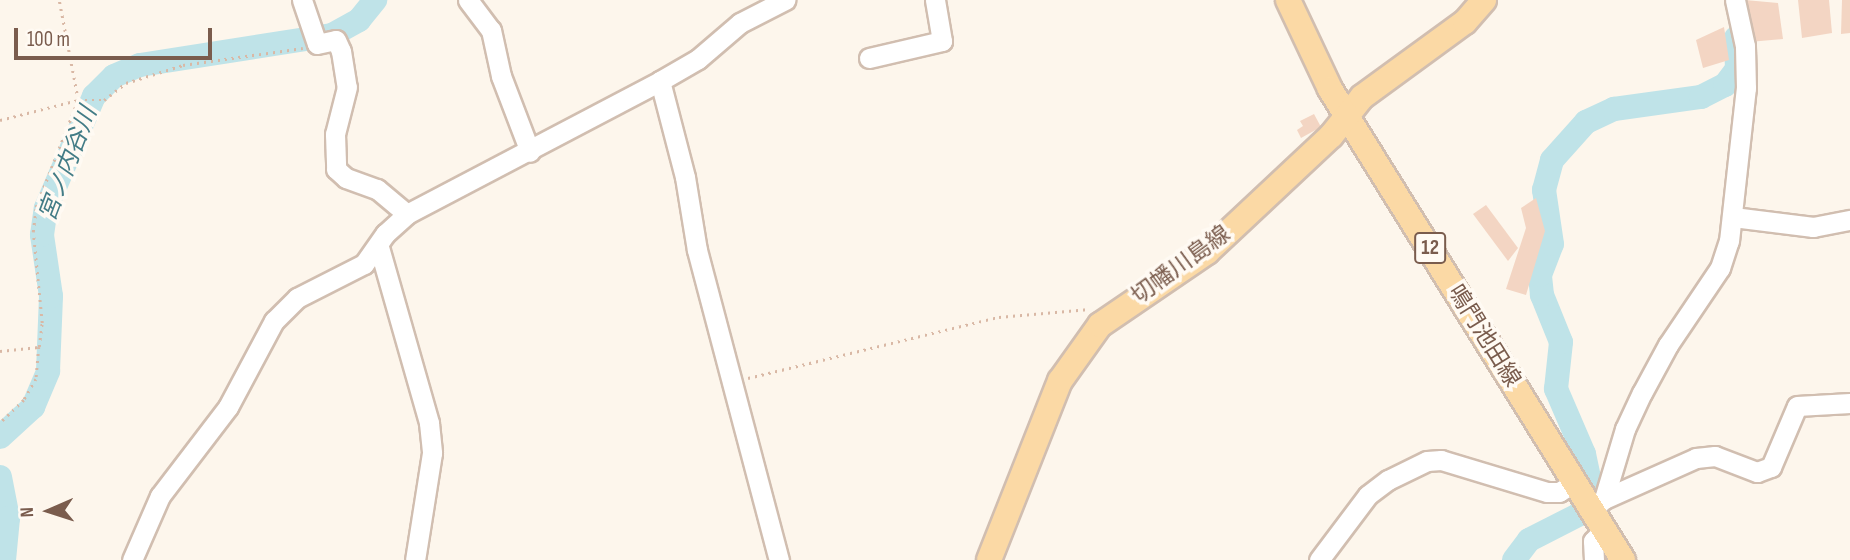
<!DOCTYPE html>
<meta charset="utf-8">
<style>
body{margin:0}
#map{position:relative;width:1850px;height:560px;overflow:hidden;background:#fdf6ec;font-family:"Sofia Sans Condensed","Noto Sans JP",sans-serif}
div>[style]{position:absolute}
[style*='--x']{left:calc(var(--x)*1px);top:calc(var(--y)*1px);width:calc(var(--w)*1px);rotate:calc(var(--a)*1deg)}
.river>*{height:24px;margin:-12px;padding:0 12px;transform-origin:12px;border-radius:12px;background:#bfe3e8}
.building>*{inset:0;background:#f3d5c3}
.path>*{height:2.5px;margin-top:-1.25px;transform-origin:0;background:repeating-linear-gradient(90deg,#d9b8a5 0 2px,transparent 0 7px)}
.roads{filter:drop-shadow(2px 0 #d1beb0) drop-shadow(-2px 0 #d1beb0) drop-shadow(0 2px #d1beb0) drop-shadow(0 -2px #d1beb0)}
.minor>*{height:19px;margin:-9.5px;padding:0 9.5px;transform-origin:9.5px;border-radius:9.5px;background:#fff}
.major>*{height:24px;margin:-12px;padding:0 12px;transform-origin:12px;border-radius:12px;background:#fbd9a5}
span{translate:-50% -50%;white-space:nowrap;text-align:center;line-height:1.15;-webkit-text-stroke:7px #fffaf3;paint-order:stroke}
.shield-label span{padding:2px 5px;background:#fffaf3;border:2px solid;border-radius:5px;-webkit-text-stroke-width:0}
.shield-label{font-size:21px;color:#7a5c4d;font-weight:700}
.street-label{font-size:23px;color:#7a5c4d}
.water-label{font-size:24px;color:#437c86;font-style:italic}
.north{position:absolute;left:14px;top:476px;width:70px;height:70px;-webkit-text-stroke:5px #fffaf3;paint-order:stroke;rotate:267deg;font-size:19px;font-weight:700;line-height:28px;text-align:center;color:#7a5c4d}
.north::after{content:'';display:block;margin:auto;width:24px;height:32px;background:#7a5c4d;clip-path:polygon(50% 0,100% 100%,50% 72%,0 100%)}
.scale{position:absolute;left:14px;top:28px;width:198px;height:32px;box-sizing:border-box;border:4px solid #7a5c4d;border-top:0;padding-left:9px;font-size:21px;line-height:24px;white-space:nowrap;color:#7a5c4d;-webkit-text-stroke:5px #fffaf3;paint-order:stroke}
</style>
<div id="map">
<div class="river">
<div style="--x:0;--y:437;--w:45;--a:-42.3"></div>
<div style="--x:33;--y:407;--w:39;--a:-67"></div>
<div style="--x:48;--y:371;--w:75;--a:-87.7"></div>
<div style="--x:51;--y:296;--w:62;--a:-98.4"></div>
<div style="--x:42;--y:235;--w:27;--a:-82"></div>
<div style="--x:46;--y:208;--w:122;--a:-66.8"></div>
<div style="--x:94;--y:96;--w:28;--a:-45"></div>
<div style="--x:114;--y:76;--w:28;--a:-23"></div>
<div style="--x:140;--y:65;--w:194;--a:-8.9"></div>
<div style="--x:332;--y:35;--w:31;--a:-29"></div>
<div style="--x:359;--y:20;--w:26;--a:-51"></div>
<div style="--x:0;--y:477;--w:42;--a:79"></div>
<div style="--x:8;--y:518;--w:42;--a:95.4"></div>
<div style="--x:1514;--y:560;--w:25;--a:-53"></div>
<div style="--x:1529;--y:540;--w:57;--a:-27"></div>
<div style="--x:1580;--y:514;--w:29;--a:-68"></div>
<div style="--x:1591;--y:487;--w:34;--a:-102"></div>
<div style="--x:1584;--y:454;--w:71;--a:-113.3"></div>
<div style="--x:1556;--y:389;--w:47;--a:-83.9"></div>
<div style="--x:1561;--y:342;--w:51;--a:-112"></div>
<div style="--x:1542;--y:295;--w:20;--a:-96"></div>
<div style="--x:1540;--y:275;--w:33;--a:-69"></div>
<div style="--x:1552;--y:244;--w:55;--a:-98.4"></div>
<div style="--x:1544;--y:190;--w:31;--a:-75"></div>
<div style="--x:1552;--y:160;--w:51;--a:-48.2"></div>
<div style="--x:1586;--y:122;--w:31;--a:-25"></div>
<div style="--x:1614;--y:109;--w:88;--a:-7.9"></div>
<div style="--x:1701;--y:97;--w:27;--a:-27"></div>
<div style="--x:1725;--y:85;--w:20;--a:-53"></div>
<div style="--x:1737;--y:69;--w:31;--a:-92"></div>
</div>
<div class="building">
<div style="clip-path:polygon(1745px 0,1778px 3px,1783px 39px,1749px 42px)"></div>
<div style="clip-path:polygon(1798px 0,1829px 0,1832px 33px,1802px 38px)"></div>
<div style="clip-path:polygon(1842px 0,1850px 0,1850px 33px,1841px 34px)"></div>
<div style="clip-path:polygon(1724px 27px,1729px 60px,1703px 68px,1696px 40px)"></div>
<div style="clip-path:polygon(1314px 114px,1321px 127px,1301px 138px,1297px 130px,1303px 126px,1300px 121px)"></div>
<div style="clip-path:polygon(1536px 198px,1545px 231px,1526px 295px,1506px 289px,1526px 228px,1521px 208px)"></div>
<div style="clip-path:polygon(1486px 205px,1518px 248px,1508px 261px,1473px 214px)"></div>
</div>
<div class="path">
<div style="--x:0;--y:120;--w:81;--a:-14.4"></div>
<div style="--x:78;--y:100;--w:26;--a:0"></div>
<div style="--x:104;--y:100;--w:28;--a:-38"></div>
<div style="--x:126;--y:83;--w:60;--a:-17.5"></div>
<div style="--x:183;--y:65;--w:121;--a:-8.1"></div>
<div style="--x:39;--y:347;--w:24;--a:-83"></div>
<div style="--x:42;--y:323;--w:91;--a:-95.6"></div>
<div style="--x:33;--y:232;--w:25;--a:-83"></div>
<div style="--x:36;--y:207;--w:115;--a:-68.6"></div>
<div style="--x:78;--y:100;--w:102;--a:-100.8"></div>
<div style="--x:0;--y:351;--w:39;--a:-6"></div>
<div style="--x:39;--y:347;--w:32;--a:95"></div>
<div style="--x:36;--y:379;--w:24;--a:120"></div>
<div style="--x:24;--y:400;--w:33;--a:136"></div>
<div style="--x:748;--y:378;--w:258;--a:-13.7"></div>
<div style="--x:999;--y:317;--w:91;--a:-5"></div>
</div>
<div class="roads">
<div class="minor">
<div style="--x:302;--y:0;--w:46;--a:71.2"></div>
<div style="--x:317;--y:44;--w:19;--a:-12"></div>
<div style="--x:336;--y:40;--w:12;--a:66"></div>
<div style="--x:341;--y:51;--w:36;--a:81"></div>
<div style="--x:347;--y:87;--w:49;--a:104.3"></div>
<div style="--x:335;--y:134;--w:35;--a:88"></div>
<div style="--x:336;--y:169;--w:13;--a:42"></div>
<div style="--x:346;--y:178;--w:33;--a:20"></div>
<div style="--x:377;--y:189;--w:39;--a:40"></div>
<div style="--x:468;--y:0;--w:38;--a:53"></div>
<div style="--x:491;--y:30;--w:47;--a:77.7"></div>
<div style="--x:501;--y:76;--w:81;--a:69.1"></div>
<div style="--x:869;--y:58;--w:75;--a:-13.1"></div>
<div style="--x:942;--y:41;--w:42;--a:-99.7"></div>
<div style="--x:660;--y:81;--w:99;--a:75.4"></div>
<div style="--x:685;--y:177;--w:74;--a:80.7"></div>
<div style="--x:697;--y:250;--w:321;--a:75.2"></div>
<div style="--x:1733;--y:217;--w:81;--a:7.1"></div>
<div style="--x:1813;--y:227;--w:38;--a:-11"></div>
<div style="--x:379;--y:247;--w:183;--a:74.1"></div>
<div style="--x:429;--y:423;--w:30;--a:84"></div>
<div style="--x:432;--y:453;--w:108;--a:99"></div>
<div style="--x:1604;--y:499;--w:101;--a:-24"></div>
<div style="--x:1696;--y:458;--w:19;--a:-6"></div>
<div style="--x:1715;--y:456;--w:45;--a:20.9"></div>
<div style="--x:1757;--y:472;--w:15;--a:-20"></div>
<div style="--x:1771;--y:467;--w:66;--a:-66.9"></div>
<div style="--x:1797;--y:406;--w:53;--a:-3.2"></div>
<div style="--x:1592;--y:510;--w:16;--a:-43"></div>
<div style="--x:1604;--y:499;--w:73;--a:-73.3"></div>
<div style="--x:1625;--y:429;--w:40;--a:-65"></div>
<div style="--x:1642;--y:393;--w:55;--a:-61.6"></div>
<div style="--x:1668;--y:345;--w:93;--a:-56"></div>
<div style="--x:1720;--y:268;--w:28;--a:-72"></div>
<div style="--x:1729;--y:241;--w:154;--a:-83.7"></div>
<div style="--x:1746;--y:88;--w:42;--a:-91.4"></div>
<div style="--x:1745;--y:46;--w:47;--a:-102.3"></div>
<div style="--x:132;--y:560;--w:70;--a:-66.4"></div>
<div style="--x:160;--y:496;--w:112;--a:-52.6"></div>
<div style="--x:228;--y:407;--w:98;--a:-61.9"></div>
<div style="--x:274;--y:321;--w:33;--a:-45"></div>
<div style="--x:297;--y:298;--w:75;--a:-26.9"></div>
<div style="--x:364;--y:264;--w:37;--a:-55"></div>
<div style="--x:385;--y:234;--w:30;--a:-42"></div>
<div style="--x:407;--y:214;--w:286;--a:-27.7"></div>
<div style="--x:660;--y:81;--w:44;--a:-30.1"></div>
<div style="--x:698;--y:59;--w:55;--a:-40.6"></div>
<div style="--x:740;--y:23;--w:51;--a:-27.1"></div>
<div style="--x:1319;--y:560;--w:81;--a:-53"></div>
<div style="--x:1368;--y:495;--w:25;--a:-37"></div>
<div style="--x:1388;--y:480;--w:43;--a:-26"></div>
<div style="--x:1427;--y:461;--w:14;--a:-4"></div>
<div style="--x:1441;--y:460;--w:111;--a:16.8"></div>
<div style="--x:1547;--y:492;--w:12;--a:0"></div>
<div style="--x:1559;--y:492;--w:19;--a:-32"></div>
<div style="--x:1594;--y:560;--w:19;--a:-93"></div>
<div style="--x:1593;--y:541;--w:16;--a:-45"></div>
</div>
<div class="major">
<div style="--x:1288;--y:0;--w:98;--a:64.7"></div>
<div style="--x:1330;--y:89;--w:555;--a:58.12"></div>
<div style="--x:989;--y:560;--w:193;--a:-68.4"></div>
<div style="--x:1060;--y:381;--w:69;--a:-54.5"></div>
<div style="--x:1100;--y:325;--w:130;--a:-34.3"></div>
<div style="--x:1207;--y:252;--w:170;--a:-43.1"></div>
<div style="--x:1331;--y:136;--w:50;--a:-51.5"></div>
<div style="--x:1362;--y:97;--w:127;--a:-36.1"></div>
<div style="--x:1465;--y:22;--w:29;--a:-49"></div>
</div>
</div>
<div class="shield-label">
<span style="left:1430px;top:248px">12</span>
</div>
<div class="street-label">
<span style="left:1181px;top:265px;rotate:-36deg">切幡川島線</span>
<span style="left:1484px;top:336px;rotate:58deg">鳴門池田線</span>
</div>
<div class="water-label">
<span style="left:68px;top:164px;rotate:-69deg">宮ノ内谷川</span>
</div>
<div class="north">N</div>
<div class="scale">100 m</div>
</div>
